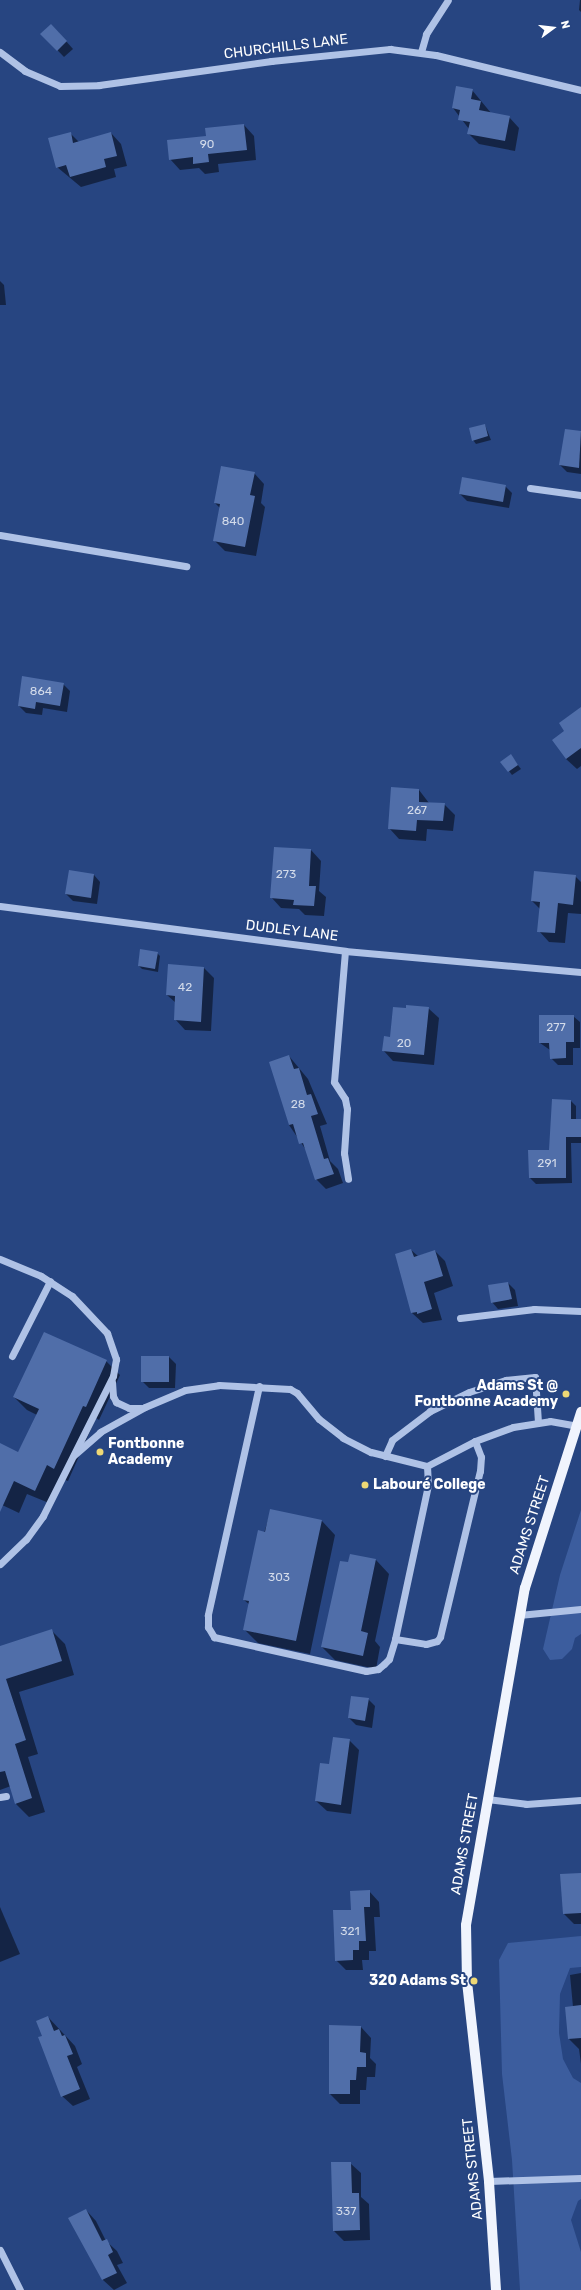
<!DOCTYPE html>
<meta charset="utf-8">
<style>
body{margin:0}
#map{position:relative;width:581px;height:2290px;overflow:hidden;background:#274581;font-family:Rubik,sans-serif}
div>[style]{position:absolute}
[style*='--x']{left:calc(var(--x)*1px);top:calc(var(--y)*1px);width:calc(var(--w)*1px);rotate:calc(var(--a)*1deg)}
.green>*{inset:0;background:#3c5d9e}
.shadow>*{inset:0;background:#0007}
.building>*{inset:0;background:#506ea9}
.minor>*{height:7px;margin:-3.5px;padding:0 3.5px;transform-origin:3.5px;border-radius:3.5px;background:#afc2e6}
.major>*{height:10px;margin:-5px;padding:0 5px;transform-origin:5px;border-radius:5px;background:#f0f4fd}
.dots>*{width:11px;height:11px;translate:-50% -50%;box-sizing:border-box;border:2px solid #274581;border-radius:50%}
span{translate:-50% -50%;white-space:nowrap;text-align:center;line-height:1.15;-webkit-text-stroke:4px #274581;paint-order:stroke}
.number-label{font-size:12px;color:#d3dbea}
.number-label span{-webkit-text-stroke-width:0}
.street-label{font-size:14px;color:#fff}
.poi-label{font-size:14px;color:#fff;font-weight:700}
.right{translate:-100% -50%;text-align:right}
.left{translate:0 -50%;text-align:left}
.north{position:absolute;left:533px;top:8px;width:40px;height:40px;-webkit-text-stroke:3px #274581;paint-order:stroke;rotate:75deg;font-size:11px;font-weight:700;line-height:16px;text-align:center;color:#fff}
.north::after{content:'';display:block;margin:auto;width:14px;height:18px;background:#fff;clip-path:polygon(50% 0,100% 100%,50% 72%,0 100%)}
</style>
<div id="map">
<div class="green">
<div style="clip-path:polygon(581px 1510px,581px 1634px,575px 1638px,572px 1649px,562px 1659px,550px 1660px,543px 1649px,560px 1575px)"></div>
<div style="clip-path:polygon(581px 1936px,581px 1967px,570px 1968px,560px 1994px,559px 2033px,563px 2059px,573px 2078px,581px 2083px,581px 2199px,578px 2201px,571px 2220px,581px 2252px,581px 2290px,520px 2290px,512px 2160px,502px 2074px,499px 1960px,508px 1943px)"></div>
</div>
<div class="shadow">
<div style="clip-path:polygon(580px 0,581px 0,581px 12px,579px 10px)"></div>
<div style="clip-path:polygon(58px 32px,73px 49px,64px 57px,42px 34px)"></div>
<div style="clip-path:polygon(472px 90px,491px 113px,509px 117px,519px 128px,515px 151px,479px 144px,468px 133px,469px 129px,453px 108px)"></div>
<div style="clip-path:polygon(244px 125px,254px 136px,256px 160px,218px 164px,219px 172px,205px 174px,199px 168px,180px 170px,170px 159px,207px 136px)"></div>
<div style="clip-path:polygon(70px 133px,79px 142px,111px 133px,121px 144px,127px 166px,114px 169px,116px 177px,81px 187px,57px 167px)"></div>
<div style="clip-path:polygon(0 281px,4px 285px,6px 305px,0 305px)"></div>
<div style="clip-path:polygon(485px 425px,491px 440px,476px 444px,473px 440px)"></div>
<div style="clip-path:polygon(566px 430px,581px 432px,581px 474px,567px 472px,560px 465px)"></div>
<div style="clip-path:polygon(254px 473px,264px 484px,261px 503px,265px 507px,256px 556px,225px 551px,214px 540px,220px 508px,215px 503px)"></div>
<div style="clip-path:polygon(505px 486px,512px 493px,509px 508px,467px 501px,460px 494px)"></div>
<div style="clip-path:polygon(63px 684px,70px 691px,67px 712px,43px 708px,42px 715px,26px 713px,19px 706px)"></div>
<div style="clip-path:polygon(581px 712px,581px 766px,577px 769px,566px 759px,566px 731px)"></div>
<div style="clip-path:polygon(511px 756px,521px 769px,512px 775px,502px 762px)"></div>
<div style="clip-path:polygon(419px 790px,429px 803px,444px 804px,455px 815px,453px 831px,427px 829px,426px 841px,399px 839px,389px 828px)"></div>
<div style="clip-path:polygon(311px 850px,321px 861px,319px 891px,326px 897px,324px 916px,305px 915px,299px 909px,281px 908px,271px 897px)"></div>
<div style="clip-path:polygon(94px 875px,100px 882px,97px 904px,73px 901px,66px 894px)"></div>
<div style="clip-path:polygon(575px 876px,581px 882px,581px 914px,568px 913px,565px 943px,549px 942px,539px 931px,540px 909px,532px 901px)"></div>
<div style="clip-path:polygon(157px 953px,160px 956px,158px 972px,142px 969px,139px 966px)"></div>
<div style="clip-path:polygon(204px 968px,214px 978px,211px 1031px,185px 1030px,175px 1019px,176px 1003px,167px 995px)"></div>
<div style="clip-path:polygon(428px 1008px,439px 1018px,434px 1065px,393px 1061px,383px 1050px,407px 1009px)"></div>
<div style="clip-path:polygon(573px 1016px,580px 1022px,580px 1048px,573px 1048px,573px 1065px,558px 1065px,551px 1058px,550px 1050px,540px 1043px)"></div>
<div style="clip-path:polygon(289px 1056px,308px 1079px,327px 1124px,320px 1126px,330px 1161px,338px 1169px,343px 1183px,326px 1189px,316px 1179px,306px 1150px,289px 1125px)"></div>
<div style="clip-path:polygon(571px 1101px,576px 1106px,576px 1120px,581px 1120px,581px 1143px,571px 1143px,572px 1183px,536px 1184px,530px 1178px,550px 1151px)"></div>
<div style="clip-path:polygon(411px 1250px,418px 1256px,435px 1251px,445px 1261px,453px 1286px,434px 1293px,442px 1320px,423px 1323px,412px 1313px,396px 1255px)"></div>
<div style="clip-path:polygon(508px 1283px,515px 1290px,518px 1306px,498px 1309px,492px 1302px)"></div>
<div style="clip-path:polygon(169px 1357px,176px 1364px,175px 1388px,149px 1388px,142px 1381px)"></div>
<div style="clip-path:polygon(106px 1361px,120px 1375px,99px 1420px,96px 1418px,68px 1481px,60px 1478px,49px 1503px,27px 1494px,19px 1513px,0 1504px,0 1445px,18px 1453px,37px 1415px,27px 1410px,14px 1397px)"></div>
<div style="clip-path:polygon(271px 1510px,322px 1521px,335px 1535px,310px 1654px,258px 1643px,244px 1629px,250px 1605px,244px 1600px)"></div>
<div style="clip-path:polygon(351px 1555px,376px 1560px,389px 1574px,375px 1641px,380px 1647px,376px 1669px,335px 1660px,322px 1647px)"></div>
<div style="clip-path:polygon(51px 1630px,65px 1644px,74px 1675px,19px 1692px,38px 1754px,28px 1757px,45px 1812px,29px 1817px,16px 1804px,11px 1786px,0 1790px,0 1647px)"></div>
<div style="clip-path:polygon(368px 1699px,375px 1706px,372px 1728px,356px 1725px,349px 1718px)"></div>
<div style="clip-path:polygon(349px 1740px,359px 1750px,351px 1814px,327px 1811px,316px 1801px,330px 1765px)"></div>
<div style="clip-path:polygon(581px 1874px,581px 1924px,574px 1924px,564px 1914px)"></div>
<div style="clip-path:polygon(369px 1891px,379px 1902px,380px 1917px,374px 1917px,376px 1951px,369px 1951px,369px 1960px,362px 1960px,363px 1970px,346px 1970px,336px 1960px,352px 1911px)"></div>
<div style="clip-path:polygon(0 1907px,20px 1954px,0 1962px)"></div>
<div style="clip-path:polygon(581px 1973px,581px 2064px,579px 2049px,569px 2039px,573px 2007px,570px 1975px)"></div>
<div style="clip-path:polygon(48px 2017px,75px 2046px,82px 2064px,77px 2067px,90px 2099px,73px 2106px,62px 2096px,43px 2036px)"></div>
<div style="clip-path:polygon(361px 2027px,371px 2038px,370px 2058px,376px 2064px,375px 2077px,367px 2077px,366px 2090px,360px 2090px,360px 2104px,340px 2104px,330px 2094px)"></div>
<div style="clip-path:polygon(350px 2163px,361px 2173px,361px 2197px,369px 2204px,370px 2240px,344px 2241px,334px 2231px)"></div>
<div style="clip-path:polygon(86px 2210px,96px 2221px,106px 2241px,117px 2251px,123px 2263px,117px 2265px,127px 2283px,114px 2290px,103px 2280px,70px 2219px)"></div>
</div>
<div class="building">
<div style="clip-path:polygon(51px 24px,67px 41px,57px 51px,40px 34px)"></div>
<div style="clip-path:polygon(456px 86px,473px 89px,471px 99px,481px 101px,479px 110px,510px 116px,505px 141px,467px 134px,470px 122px,458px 120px,460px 110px,452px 108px)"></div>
<div style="clip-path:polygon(244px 124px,247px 150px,208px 154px,209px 162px,193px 164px,193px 157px,169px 160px,167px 140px,206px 136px,205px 128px)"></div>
<div style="clip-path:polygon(71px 132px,73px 143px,111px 132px,117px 156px,104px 159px,106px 167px,70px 177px,66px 165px,56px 168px,48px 138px)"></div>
<div style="clip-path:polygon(485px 424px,488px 436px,472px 441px,469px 428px)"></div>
<div style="clip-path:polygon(565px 429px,581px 431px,579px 468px,559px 465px)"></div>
<div style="clip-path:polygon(221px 466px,255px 472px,250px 495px,255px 496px,245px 547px,213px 541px,220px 504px,214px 503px)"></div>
<div style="clip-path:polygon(462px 477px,506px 485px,503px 502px,459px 494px)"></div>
<div style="clip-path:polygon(22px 676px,64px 683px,60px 706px,36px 702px,35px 709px,18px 706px)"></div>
<div style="clip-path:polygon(581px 707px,581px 748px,566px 759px,552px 740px,564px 731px,559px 723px)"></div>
<div style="clip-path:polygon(511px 754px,518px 765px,508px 772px,500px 762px)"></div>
<div style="clip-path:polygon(391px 787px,419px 789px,419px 802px,445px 803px,443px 821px,417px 820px,416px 831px,388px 829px)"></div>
<div style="clip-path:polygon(274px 847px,311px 849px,309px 886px,316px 886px,314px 906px,293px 905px,294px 900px,270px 898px)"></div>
<div style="clip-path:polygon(69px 870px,94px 874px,91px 898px,65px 894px)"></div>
<div style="clip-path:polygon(534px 871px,576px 875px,573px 905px,558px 903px,555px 933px,537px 932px,540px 902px,531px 901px)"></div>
<div style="clip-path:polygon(140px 949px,158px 952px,155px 969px,138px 966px)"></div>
<div style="clip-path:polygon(168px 964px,204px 967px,201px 1022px,174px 1020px,175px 996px,166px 995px)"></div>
<div style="clip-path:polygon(406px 1005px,429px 1007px,424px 1055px,382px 1051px,384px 1036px,390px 1037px,393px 1007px,406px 1008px)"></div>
<div style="clip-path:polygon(539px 1015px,574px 1015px,574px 1042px,566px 1042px,566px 1058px,550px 1059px,549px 1043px,539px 1043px)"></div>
<div style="clip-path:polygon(289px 1055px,294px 1069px,299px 1068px,307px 1095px,311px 1094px,318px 1114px,311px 1116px,324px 1159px,328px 1158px,334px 1174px,315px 1180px,303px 1143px,299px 1144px,293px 1124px,289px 1125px,269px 1062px)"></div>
<div style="clip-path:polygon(552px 1099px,571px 1100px,571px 1119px,581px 1119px,581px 1137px,566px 1137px,566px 1178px,529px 1178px,528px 1150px,549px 1150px)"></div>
<div style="clip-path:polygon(411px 1249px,414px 1257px,435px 1250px,443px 1276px,424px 1282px,432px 1309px,417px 1314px,417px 1312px,411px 1313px,395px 1254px)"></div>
<div style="clip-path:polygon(508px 1282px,512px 1299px,491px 1303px,488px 1285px)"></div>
<div style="clip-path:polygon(44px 1332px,107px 1360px,86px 1407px,83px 1406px,54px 1469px,47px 1465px,35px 1491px,14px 1481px,0 1512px,0 1443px,18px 1452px,39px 1409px,13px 1397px)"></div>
<div style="clip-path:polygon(141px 1356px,169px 1356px,169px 1382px,141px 1382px)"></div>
<div style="clip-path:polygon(270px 1509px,322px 1520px,296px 1641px,243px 1630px,249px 1601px,243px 1600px,258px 1530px,265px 1532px)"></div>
<div style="clip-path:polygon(350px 1554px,376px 1559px,361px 1631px,368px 1633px,363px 1656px,321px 1647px,340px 1561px,348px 1562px)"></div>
<div style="clip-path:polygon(52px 1629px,62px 1661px,6px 1679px,26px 1740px,15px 1744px,32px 1798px,15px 1804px,5px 1771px,0 1772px,0 1646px)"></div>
<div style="clip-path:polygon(351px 1696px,369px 1698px,365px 1721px,348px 1718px)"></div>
<div style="clip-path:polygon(333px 1737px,350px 1739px,341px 1805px,315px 1801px,320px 1763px,329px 1764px)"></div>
<div style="clip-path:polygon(581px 1873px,581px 1913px,563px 1914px,560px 1874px)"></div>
<div style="clip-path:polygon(370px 1890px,370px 1907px,364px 1907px,366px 1941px,359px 1941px,359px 1950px,353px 1950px,353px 1960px,335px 1961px,333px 1910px,351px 1910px,350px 1891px)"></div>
<div style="clip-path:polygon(581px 2005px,581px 2038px,568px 2039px,565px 2007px)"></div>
<div style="clip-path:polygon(48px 2016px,54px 2031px,59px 2029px,62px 2036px,65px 2035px,73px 2054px,67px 2056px,80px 2089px,61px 2097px,38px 2037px,42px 2036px,36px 2021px)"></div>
<div style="clip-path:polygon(329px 2025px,361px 2026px,360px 2052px,366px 2053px,366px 2067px,357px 2067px,356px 2080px,350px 2080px,350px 2094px,329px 2094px)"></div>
<div style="clip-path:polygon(331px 2162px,351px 2162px,352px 2193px,359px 2193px,360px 2230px,333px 2231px)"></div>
<div style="clip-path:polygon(86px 2209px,102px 2241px,107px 2239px,113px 2252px,108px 2255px,117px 2273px,102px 2280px,68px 2218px)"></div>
</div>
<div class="minor">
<div style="--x:0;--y:52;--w:31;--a:37"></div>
<div style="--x:25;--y:71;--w:38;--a:23"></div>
<div style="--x:60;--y:86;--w:39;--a:-1"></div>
<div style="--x:99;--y:85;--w:174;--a:-7.9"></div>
<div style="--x:271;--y:61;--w:120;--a:-5.8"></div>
<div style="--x:390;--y:49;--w:46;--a:7.4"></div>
<div style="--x:436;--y:55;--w:149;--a:13.6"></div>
<div style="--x:421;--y:52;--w:19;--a:-74"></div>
<div style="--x:426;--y:34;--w:40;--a:-57.1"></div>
<div style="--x:530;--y:488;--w:51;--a:7.8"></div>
<div style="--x:0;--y:535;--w:189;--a:9.5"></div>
<div style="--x:0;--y:906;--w:348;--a:7.4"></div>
<div style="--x:345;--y:951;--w:237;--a:5.1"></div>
<div style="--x:345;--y:951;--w:131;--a:94.8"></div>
<div style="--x:334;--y:1082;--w:20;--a:57"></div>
<div style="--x:345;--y:1099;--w:10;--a:79"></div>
<div style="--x:347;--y:1109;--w:44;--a:93.9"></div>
<div style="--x:344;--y:1153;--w:26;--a:81"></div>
<div style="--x:0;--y:1259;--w:44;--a:22.5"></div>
<div style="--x:41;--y:1276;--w:37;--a:33"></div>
<div style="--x:72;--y:1296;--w:51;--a:46.6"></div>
<div style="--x:107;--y:1333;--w:28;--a:71"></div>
<div style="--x:116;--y:1359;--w:17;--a:100"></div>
<div style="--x:113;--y:1376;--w:157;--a:116.6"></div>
<div style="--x:43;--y:1516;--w:29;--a:126"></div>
<div style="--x:26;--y:1539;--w:36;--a:136"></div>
<div style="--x:460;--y:1318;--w:75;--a:-6.9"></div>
<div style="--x:534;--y:1309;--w:47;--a:2.4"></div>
<div style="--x:12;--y:1356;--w:84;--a:-63.1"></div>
<div style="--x:112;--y:1382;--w:14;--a:86"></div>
<div style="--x:113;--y:1396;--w:7;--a:63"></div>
<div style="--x:116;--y:1402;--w:14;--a:25"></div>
<div style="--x:129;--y:1408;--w:12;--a:0"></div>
<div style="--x:259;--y:1386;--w:235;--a:102.6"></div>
<div style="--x:208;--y:1615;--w:12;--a:90"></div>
<div style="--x:208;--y:1627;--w:12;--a:59"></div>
<div style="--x:214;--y:1637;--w:156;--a:12.6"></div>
<div style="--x:366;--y:1671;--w:12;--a:-9"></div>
<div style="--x:378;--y:1669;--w:8;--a:-40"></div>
<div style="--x:384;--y:1664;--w:7;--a:-45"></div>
<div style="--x:389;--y:1659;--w:21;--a:-73"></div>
<div style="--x:395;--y:1639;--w:157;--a:-77.9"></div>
<div style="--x:428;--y:1485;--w:19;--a:-93"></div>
<div style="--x:74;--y:1455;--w:35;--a:-41"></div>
<div style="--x:100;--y:1432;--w:51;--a:-29.1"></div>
<div style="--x:145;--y:1407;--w:43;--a:-23"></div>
<div style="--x:185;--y:1390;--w:34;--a:-8"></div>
<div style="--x:219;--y:1385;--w:71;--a:3.2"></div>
<div style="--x:290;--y:1389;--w:8;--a:30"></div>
<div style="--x:297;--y:1393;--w:34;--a:50"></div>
<div style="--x:319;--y:1419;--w:31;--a:38"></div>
<div style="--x:343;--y:1438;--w:31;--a:27"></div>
<div style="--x:371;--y:1452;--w:58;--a:14"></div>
<div style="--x:427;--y:1466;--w:54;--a:-27.5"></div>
<div style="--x:475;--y:1441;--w:40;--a:-20.2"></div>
<div style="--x:513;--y:1427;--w:37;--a:-9"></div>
<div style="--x:550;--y:1421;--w:27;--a:10"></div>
<div style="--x:385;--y:1456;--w:17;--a:-66"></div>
<div style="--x:392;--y:1440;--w:48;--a:-37.3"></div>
<div style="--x:430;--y:1411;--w:43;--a:-26"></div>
<div style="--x:469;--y:1392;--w:39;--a:-18"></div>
<div style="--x:506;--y:1380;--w:29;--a:-6"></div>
<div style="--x:535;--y:1377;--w:45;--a:86.2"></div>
<div style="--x:519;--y:1615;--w:62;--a:-5.5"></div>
<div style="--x:395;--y:1639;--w:31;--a:9"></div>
<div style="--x:426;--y:1644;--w:11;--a:-15"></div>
<div style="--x:437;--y:1641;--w:5;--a:-53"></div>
<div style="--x:440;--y:1637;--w:171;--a:-76.5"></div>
<div style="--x:480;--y:1471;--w:14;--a:-86"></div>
<div style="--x:481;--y:1457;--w:17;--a:-111"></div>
<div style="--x:0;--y:1797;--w:6;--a:-9"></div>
<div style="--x:487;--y:1799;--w:39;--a:7"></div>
<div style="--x:526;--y:1804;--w:55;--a:-4.2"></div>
<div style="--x:489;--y:2181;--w:92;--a:-1.9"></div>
<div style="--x:0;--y:2250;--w:45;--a:63.4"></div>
</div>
<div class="major">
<div style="--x:496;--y:2290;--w:109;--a:-93.7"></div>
<div style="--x:489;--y:2181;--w:200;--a:-96.3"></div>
<div style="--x:467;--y:1982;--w:57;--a:-91"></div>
<div style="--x:466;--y:1925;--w:342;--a:-80.1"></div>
<div style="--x:525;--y:1588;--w:185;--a:-72.3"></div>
</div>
<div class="dots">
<div style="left:566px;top:1394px;background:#eed875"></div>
<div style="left:100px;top:1452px;background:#eed875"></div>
<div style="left:365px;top:1485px;background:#eed875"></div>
<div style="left:474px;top:1981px;background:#eed875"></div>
</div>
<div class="number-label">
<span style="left:207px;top:145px">90</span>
<span style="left:233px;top:522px">840</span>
<span style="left:41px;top:692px">864</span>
<span style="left:417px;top:811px">267</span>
<span style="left:286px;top:875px">273</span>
<span style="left:185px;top:988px">42</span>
<span style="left:556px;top:1028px">277</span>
<span style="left:404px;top:1044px">20</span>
<span style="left:298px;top:1105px">28</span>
<span style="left:547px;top:1164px">291</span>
<span style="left:279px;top:1578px">303</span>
<span style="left:350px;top:1932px">321</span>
<span style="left:346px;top:2212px">337</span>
</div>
<div class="street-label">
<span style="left:286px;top:47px;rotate:-7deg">CHURCHILLS LANE</span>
<span style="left:292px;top:931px;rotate:7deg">DUDLEY LANE</span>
<span style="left:530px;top:1525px;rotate:-72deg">ADAMS STREET</span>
<span style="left:465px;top:1844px;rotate:-80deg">ADAMS STREET</span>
<span style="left:473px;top:2169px;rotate:-96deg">ADAMS STREET</span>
</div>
<div class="poi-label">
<span class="right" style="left:558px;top:1394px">Adams St @<br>Fontbonne Academy</span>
<span class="left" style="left:108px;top:1452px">Fontbonne<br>Academy</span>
<span class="left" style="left:373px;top:1485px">Labouré College</span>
<span class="right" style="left:466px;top:1981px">320 Adams St</span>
</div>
<div class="north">N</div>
</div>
